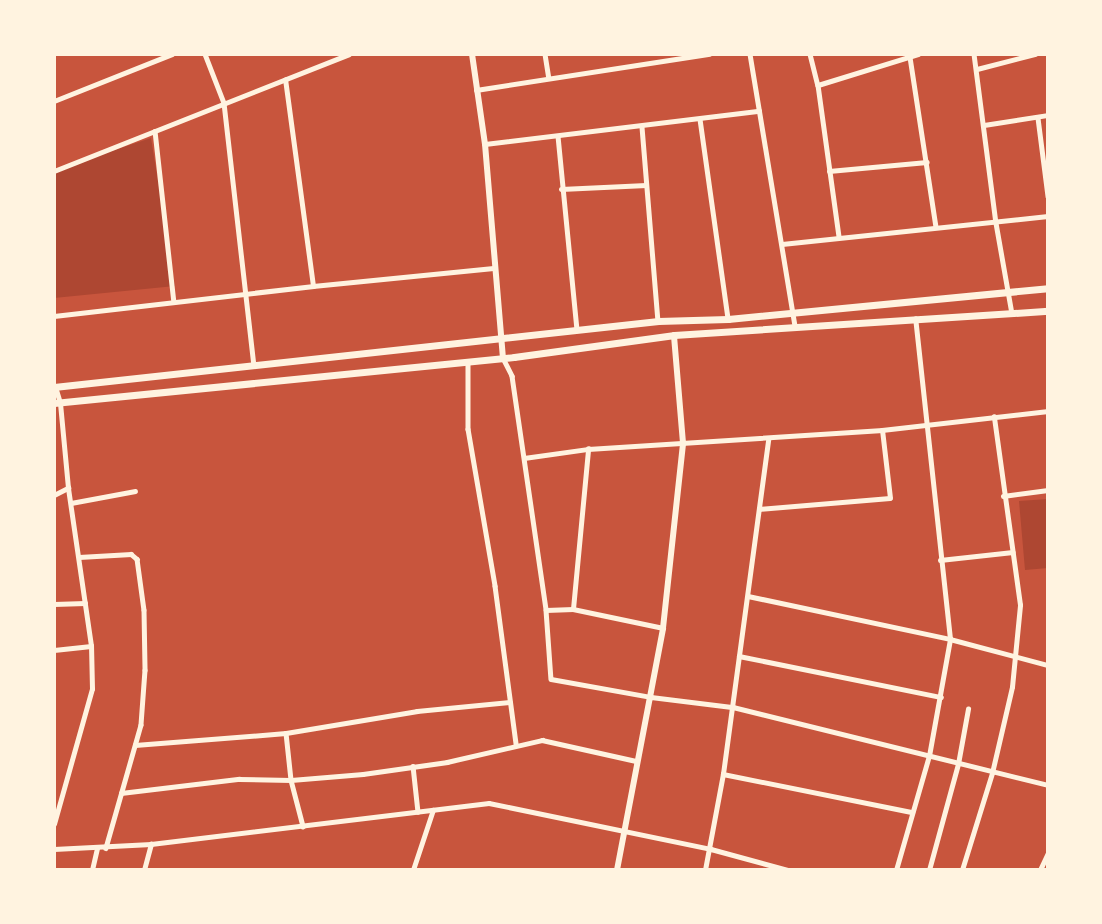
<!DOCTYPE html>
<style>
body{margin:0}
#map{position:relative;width:1102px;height:924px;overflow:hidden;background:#c8553d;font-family:"Exo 2",sans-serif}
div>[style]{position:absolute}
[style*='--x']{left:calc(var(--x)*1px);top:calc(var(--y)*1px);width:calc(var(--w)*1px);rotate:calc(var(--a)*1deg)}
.green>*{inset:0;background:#ae4732}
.minor>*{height:4.5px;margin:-2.25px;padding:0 2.25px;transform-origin:2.25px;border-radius:2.25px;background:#fff3e0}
.tertiary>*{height:6px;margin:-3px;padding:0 3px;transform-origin:3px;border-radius:3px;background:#fff3e0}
.secondary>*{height:7px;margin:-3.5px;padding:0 3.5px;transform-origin:3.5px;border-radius:3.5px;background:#fff3e0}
span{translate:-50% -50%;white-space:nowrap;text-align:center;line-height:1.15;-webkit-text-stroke:5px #fff3e0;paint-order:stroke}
.frame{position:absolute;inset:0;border:56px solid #fff3e0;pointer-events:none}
</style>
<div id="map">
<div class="green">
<div style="clip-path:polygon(151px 138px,175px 286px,54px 298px,54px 170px)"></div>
<div style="clip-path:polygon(1048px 499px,1048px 568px,1025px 570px,1019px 501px)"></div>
</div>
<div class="minor">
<div style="--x:205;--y:54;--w:53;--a:68.8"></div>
<div style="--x:224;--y:103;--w:264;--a:83.5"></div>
<div style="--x:545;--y:54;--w:24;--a:81"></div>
<div style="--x:750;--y:54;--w:277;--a:80.6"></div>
<div style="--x:810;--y:54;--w:32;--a:76"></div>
<div style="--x:818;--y:85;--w:152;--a:82.1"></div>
<div style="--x:974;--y:54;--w:170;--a:82.6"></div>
<div style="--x:996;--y:223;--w:92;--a:80"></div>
<div style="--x:910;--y:57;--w:172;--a:81.3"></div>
<div style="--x:977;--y:69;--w:60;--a:-14.5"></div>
<div style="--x:818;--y:85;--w:105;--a:-17.2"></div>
<div style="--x:476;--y:90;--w:236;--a:-8.8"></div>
<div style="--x:54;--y:101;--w:127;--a:-21.7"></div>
<div style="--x:1038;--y:118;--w:79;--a:82.7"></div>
<div style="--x:700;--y:119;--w:202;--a:82"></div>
<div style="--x:984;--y:125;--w:65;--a:-8.9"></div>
<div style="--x:642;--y:127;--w:195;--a:85.3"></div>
<div style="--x:155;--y:131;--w:172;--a:83.7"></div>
<div style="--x:558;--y:136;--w:195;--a:84.4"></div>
<div style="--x:485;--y:144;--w:276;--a:-6.9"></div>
<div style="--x:54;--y:171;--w:317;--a:-21.6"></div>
<div style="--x:829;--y:171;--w:98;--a:-5.2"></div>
<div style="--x:561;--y:189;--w:85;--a:-2.7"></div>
<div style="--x:782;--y:244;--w:267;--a:-6"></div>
<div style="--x:313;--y:286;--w:181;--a:-5.7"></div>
<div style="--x:54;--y:316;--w:261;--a:-6.6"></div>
<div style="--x:313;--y:286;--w:208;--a:-97.7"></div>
<div style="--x:503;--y:358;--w:20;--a:63"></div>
<div style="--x:512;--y:376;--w:236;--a:81.7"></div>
<div style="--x:546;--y:610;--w:69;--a:85.9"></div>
<div style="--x:551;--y:679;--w:102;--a:10.2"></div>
<div style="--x:651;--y:697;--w:83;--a:7"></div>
<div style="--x:733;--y:707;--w:325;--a:13.9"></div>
<div style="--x:468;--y:361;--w:68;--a:90"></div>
<div style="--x:468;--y:429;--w:159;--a:80.2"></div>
<div style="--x:495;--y:586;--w:159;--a:82.4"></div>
<div style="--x:524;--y:458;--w:65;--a:-8"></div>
<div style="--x:588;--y:449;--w:295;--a:-3.7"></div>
<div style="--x:882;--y:430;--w:167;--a:-6.5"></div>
<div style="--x:54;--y:495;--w:16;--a:-27"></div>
<div style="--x:1003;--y:496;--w:45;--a:-7.6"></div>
<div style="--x:71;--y:503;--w:65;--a:-10.6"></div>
<div style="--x:759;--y:509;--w:131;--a:-4.8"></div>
<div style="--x:890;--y:498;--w:68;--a:-96.7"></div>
<div style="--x:79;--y:557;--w:52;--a:-3.3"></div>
<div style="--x:131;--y:554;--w:8;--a:40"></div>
<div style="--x:137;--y:559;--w:51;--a:82.2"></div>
<div style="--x:144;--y:610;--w:60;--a:89"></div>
<div style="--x:145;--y:670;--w:55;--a:94.2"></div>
<div style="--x:141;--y:725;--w:128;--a:105.9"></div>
<div style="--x:940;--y:560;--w:73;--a:-6.3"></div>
<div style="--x:748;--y:596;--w:207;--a:12"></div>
<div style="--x:950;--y:639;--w:101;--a:14.9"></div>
<div style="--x:54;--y:604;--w:31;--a:-2"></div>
<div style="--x:573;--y:609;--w:161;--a:-84.6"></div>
<div style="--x:546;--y:610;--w:27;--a:-2"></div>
<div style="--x:573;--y:609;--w:92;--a:11.9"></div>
<div style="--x:54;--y:650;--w:37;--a:-6"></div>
<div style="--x:739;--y:656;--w:206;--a:11.5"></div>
<div style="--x:286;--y:733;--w:47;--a:83.9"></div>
<div style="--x:291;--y:780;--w:48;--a:75.4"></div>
<div style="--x:135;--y:745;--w:151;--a:-4.5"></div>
<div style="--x:286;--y:733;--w:133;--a:-9.5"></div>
<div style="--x:417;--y:711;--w:93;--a:-5.5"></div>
<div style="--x:413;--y:766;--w:46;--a:83.8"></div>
<div style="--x:723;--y:774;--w:193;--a:11.4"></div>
<div style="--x:121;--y:793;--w:119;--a:-6.8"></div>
<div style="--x:239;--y:779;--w:52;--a:1.1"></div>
<div style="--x:291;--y:780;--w:72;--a:-4.8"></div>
<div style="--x:363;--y:774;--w:85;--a:-8.1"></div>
<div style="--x:447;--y:762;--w:98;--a:-13"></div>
<div style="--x:542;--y:740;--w:96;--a:12.6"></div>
<div style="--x:54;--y:824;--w:140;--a:-74.3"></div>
<div style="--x:92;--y:689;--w:43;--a:-91.3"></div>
<div style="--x:91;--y:646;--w:160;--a:-98.3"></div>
<div style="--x:68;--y:488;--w:85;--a:-95.4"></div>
<div style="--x:60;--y:403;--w:17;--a:-107"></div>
<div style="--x:54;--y:849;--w:97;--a:-3"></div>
<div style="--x:151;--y:844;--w:340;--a:-6.9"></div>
<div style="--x:489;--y:803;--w:227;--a:11.7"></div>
<div style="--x:711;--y:849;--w:80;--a:15.3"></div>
<div style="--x:92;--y:870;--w:22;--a:-77"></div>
<div style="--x:144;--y:870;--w:27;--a:-75"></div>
<div style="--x:413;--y:870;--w:63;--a:-71.6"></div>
<div style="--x:705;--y:870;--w:98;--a:-79.4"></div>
<div style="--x:723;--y:774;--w:338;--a:-82.3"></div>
<div style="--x:896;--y:870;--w:119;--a:-73.9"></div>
<div style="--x:929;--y:756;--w:119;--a:-79.8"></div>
<div style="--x:950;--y:639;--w:322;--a:-96.2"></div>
<div style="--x:929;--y:870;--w:110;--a:-74.7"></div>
<div style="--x:958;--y:764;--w:56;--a:-79.7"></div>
<div style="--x:962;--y:870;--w:102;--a:-72.8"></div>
<div style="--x:992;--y:773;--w:88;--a:-76.9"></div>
<div style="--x:1012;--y:687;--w:82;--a:-84.4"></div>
<div style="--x:1020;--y:605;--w:190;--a:-97.9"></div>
<div style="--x:1040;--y:870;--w:19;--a:-65"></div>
</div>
<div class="tertiary">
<div style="--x:472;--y:54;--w:91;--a:81.8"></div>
<div style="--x:485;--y:144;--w:215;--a:85.2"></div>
<div style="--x:617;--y:870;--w:246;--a:-79.2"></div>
<div style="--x:663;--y:628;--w:186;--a:-83.8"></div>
<div style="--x:683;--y:443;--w:108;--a:-94.8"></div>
</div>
<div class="secondary">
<div style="--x:54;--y:387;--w:608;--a:-6.24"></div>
<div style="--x:658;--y:321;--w:70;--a:-1.6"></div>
<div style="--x:728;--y:319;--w:321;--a:-5.5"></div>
<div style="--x:54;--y:403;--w:462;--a:-5.7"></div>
<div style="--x:514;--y:357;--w:162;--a:-7.8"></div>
<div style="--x:674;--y:335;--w:375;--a:-3.7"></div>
</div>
<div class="frame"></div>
</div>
